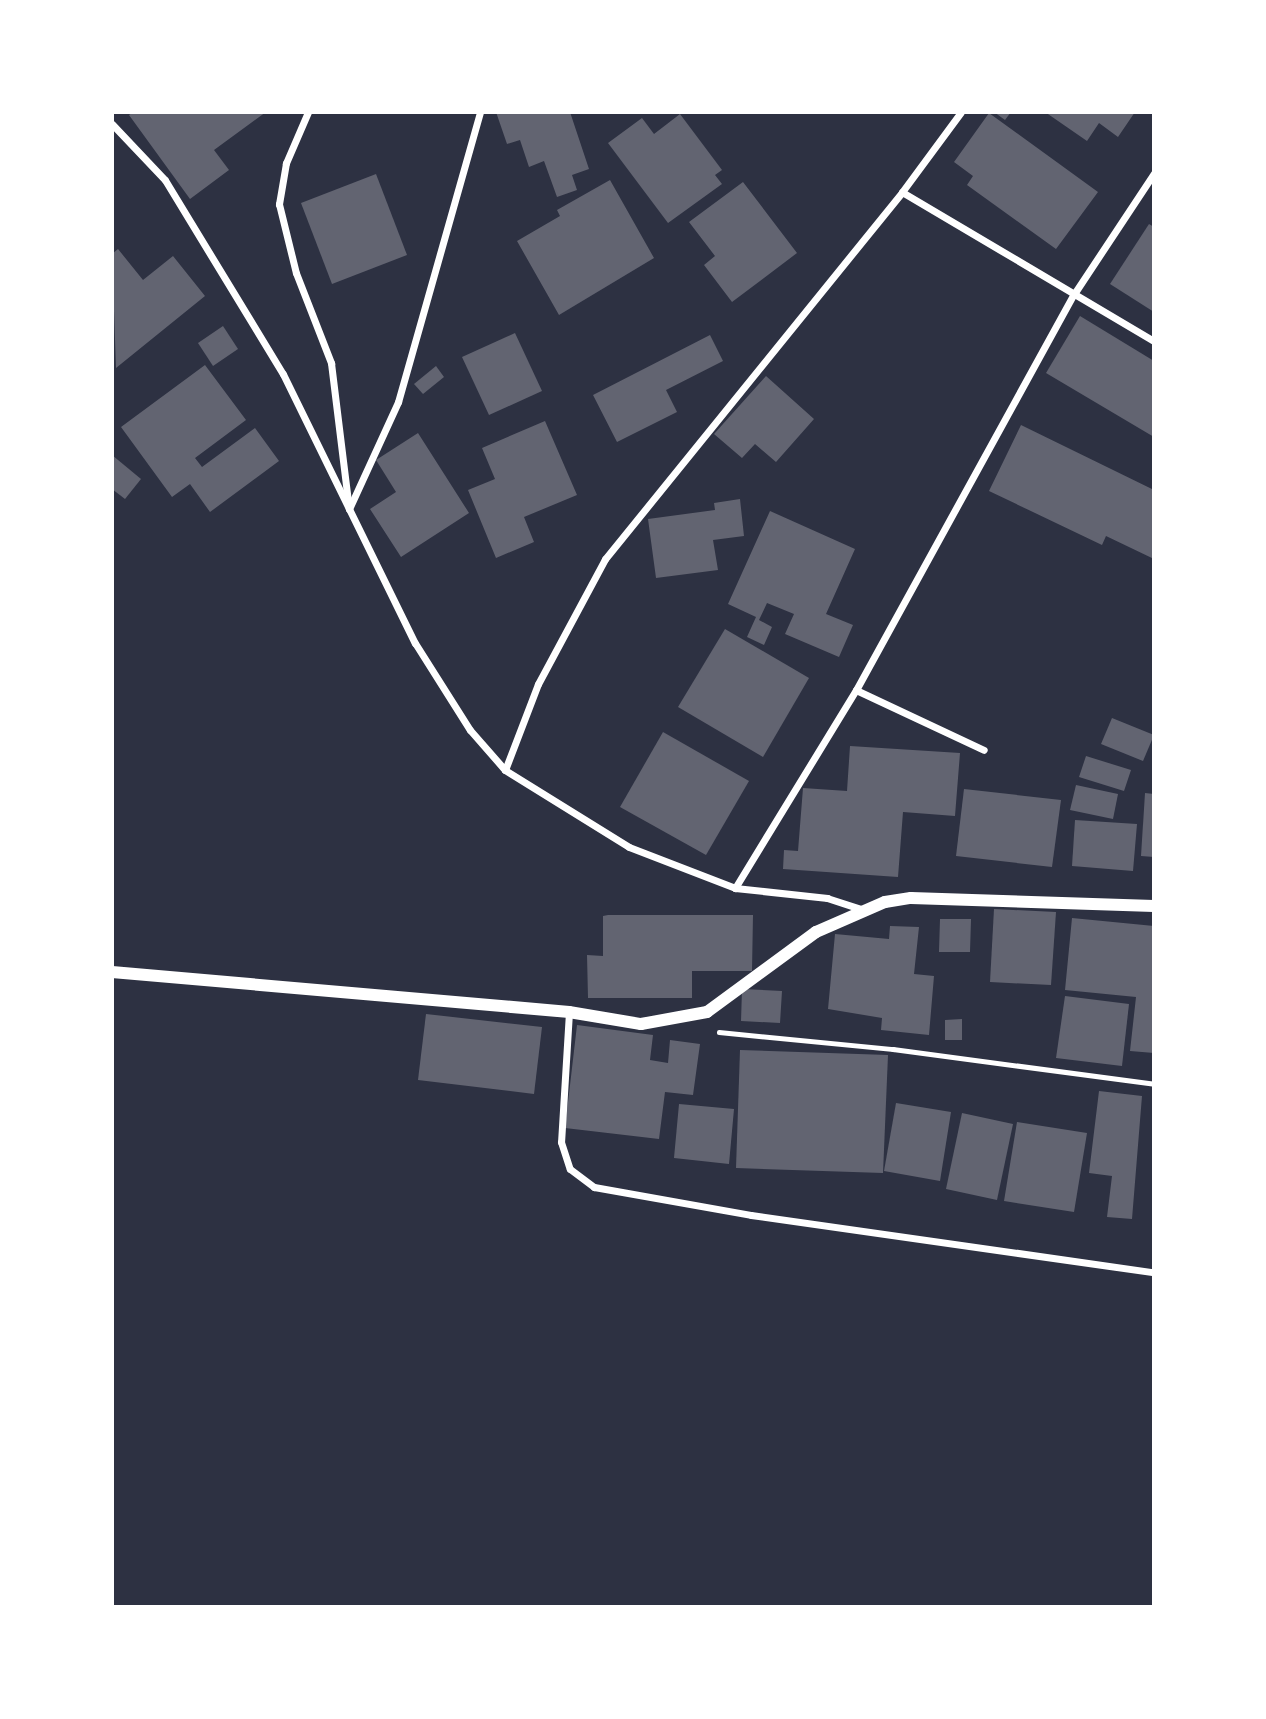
<!DOCTYPE html>
<style>
body{margin:0}
#map{position:relative;width:1266px;height:1719px;overflow:hidden;background:#2d3142;font-family:Lora,serif}
div>[style]{position:absolute}
[style*='--x']{left:calc(var(--x)*1px);top:calc(var(--y)*1px);width:calc(var(--w)*1px);rotate:calc(var(--a)*1deg)}
.building>*{inset:0;background:#626471}
.path>*{height:4.5px;margin:-2.25px;padding:0 2.25px;transform-origin:2.25px;border-radius:2.25px;background:#fff}
.minor>*{height:7px;margin:-3.5px;padding:0 3.5px;transform-origin:3.5px;border-radius:3.5px;background:#fff}
.tertiary>*{height:12px;margin:-6px;padding:0 6px;transform-origin:6px;border-radius:6px;background:#fff}
span{translate:-50% -50%;white-space:nowrap;text-align:center;line-height:1.15;-webkit-text-stroke:6px #fff;paint-order:stroke}
.frame{position:absolute;inset:0;border:114px solid #fff;pointer-events:none}
</style>
<div id="map">
<div class="building">
<div style="clip-path:polygon(133px 112px,266px 112px,214px 150px,229px 170px,190px 199px,129px 115px)"></div>
<div style="clip-path:polygon(496px 112px,570px 112px,589px 169px,572px 175px,577px 190px,557px 197px,544px 161px,529px 167px,520px 140px,507px 144px)"></div>
<div style="clip-path:polygon(994px 112px,1011px 112px,1005px 120px)"></div>
<div style="clip-path:polygon(1045px 112px,1135px 112px,1118px 137px,1099px 123px,1087px 141px)"></div>
<div style="clip-path:polygon(989px 113px,1098px 192px,1056px 249px,967px 185px,973px 176px,954px 162px)"></div>
<div style="clip-path:polygon(680px 114px,722px 170px,715px 175px,722px 184px,668px 223px,608px 143px,642px 118px,654px 134px)"></div>
<div style="clip-path:polygon(376px 174px,407px 255px,332px 284px,301px 203px)"></div>
<div style="clip-path:polygon(610px 180px,654px 258px,559px 315px,517px 241px,560px 216px,557px 210px)"></div>
<div style="clip-path:polygon(743px 182px,797px 253px,732px 302px,704px 265px,715px 256px,689px 222px)"></div>
<div style="clip-path:polygon(1149px 224px,1154px 227px,1154px 312px,1110px 284px)"></div>
<div style="clip-path:polygon(118px 249px,143px 280px,173px 256px,205px 296px,116px 368px,112px 254px)"></div>
<div style="clip-path:polygon(1080px 316px,1154px 361px,1154px 437px,1046px 373px)"></div>
<div style="clip-path:polygon(223px 326px,238px 349px,213px 366px,198px 343px)"></div>
<div style="clip-path:polygon(515px 333px,542px 391px,489px 415px,462px 357px)"></div>
<div style="clip-path:polygon(710px 335px,723px 361px,666px 390px,677px 412px,617px 442px,593px 395px)"></div>
<div style="clip-path:polygon(205px 365px,246px 420px,195px 458px,202px 467px,255px 428px,279px 461px,210px 512px,190px 484px,172px 497px,121px 427px)"></div>
<div style="clip-path:polygon(436px 366px,444px 377px,423px 394px,414px 384px)"></div>
<div style="clip-path:polygon(766px 376px,814px 419px,776px 462px,755px 444px,742px 458px,714px 434px)"></div>
<div style="clip-path:polygon(545px 421px,577px 495px,524px 517px,534px 542px,496px 558px,468px 490px,495px 479px,482px 448px)"></div>
<div style="clip-path:polygon(1021px 425px,1154px 490px,1154px 559px,1106px 536px,1102px 545px,989px 491px)"></div>
<div style="clip-path:polygon(418px 433px,469px 513px,401px 557px,370px 509px,396px 492px,376px 460px)"></div>
<div style="clip-path:polygon(112px 455px,141px 479px,125px 499px,112px 489px)"></div>
<div style="clip-path:polygon(740px 499px,744px 536px,713px 540px,718px 570px,656px 578px,648px 519px,715px 510px,714px 503px)"></div>
<div style="clip-path:polygon(770px 511px,855px 549px,826px 614px,853px 625px,839px 657px,785px 634px,794px 614px,767px 603px,759px 620px,772px 627px,764px 645px,747px 637px,756px 617px,728px 604px)"></div>
<div style="clip-path:polygon(725px 629px,809px 678px,763px 757px,678px 707px)"></div>
<div style="clip-path:polygon(1112px 718px,1154px 735px,1143px 761px,1101px 744px)"></div>
<div style="clip-path:polygon(663px 732px,749px 781px,706px 855px,620px 807px)"></div>
<div style="clip-path:polygon(850px 746px,960px 753px,955px 816px,903px 812px,898px 877px,783px 869px,784px 850px,798px 851px,803px 788px,847px 791px)"></div>
<div style="clip-path:polygon(1086px 756px,1131px 770px,1124px 791px,1079px 777px)"></div>
<div style="clip-path:polygon(1076px 785px,1118px 794px,1113px 819px,1070px 810px)"></div>
<div style="clip-path:polygon(964px 789px,1061px 800px,1052px 867px,956px 856px)"></div>
<div style="clip-path:polygon(1145px 793px,1154px 794px,1154px 857px,1141px 856px)"></div>
<div style="clip-path:polygon(1075px 820px,1137px 824px,1133px 871px,1072px 866px)"></div>
<div style="clip-path:polygon(994px 909px,1056px 912px,1051px 985px,990px 982px)"></div>
<div style="clip-path:polygon(608px 915px,753px 915px,752px 971px,692px 971px,692px 998px,588px 998px,587px 955px,603px 956px,603px 916px)"></div>
<div style="clip-path:polygon(1072px 918px,1154px 926px,1154px 1053px,1130px 1051px,1136px 997px,1065px 990px)"></div>
<div style="clip-path:polygon(940px 919px,971px 919px,970px 952px,939px 952px)"></div>
<div style="clip-path:polygon(890px 926px,919px 927px,914px 974px,934px 976px,929px 1035px,881px 1030px,882px 1018px,828px 1009px,835px 934px,889px 939px)"></div>
<div style="clip-path:polygon(742px 989px,782px 991px,780px 1023px,741px 1021px)"></div>
<div style="clip-path:polygon(1065px 996px,1129px 1004px,1122px 1066px,1056px 1058px)"></div>
<div style="clip-path:polygon(426px 1014px,542px 1027px,534px 1094px,418px 1080px)"></div>
<div style="clip-path:polygon(962px 1019px,962px 1040px,945px 1040px,945px 1020px)"></div>
<div style="clip-path:polygon(577px 1025px,653px 1035px,650px 1060px,668px 1063px,670px 1040px,700px 1044px,693px 1095px,665px 1092px,659px 1139px,565px 1128px)"></div>
<div style="clip-path:polygon(740px 1050px,888px 1055px,883px 1173px,736px 1168px)"></div>
<div style="clip-path:polygon(1099px 1091px,1142px 1096px,1132px 1219px,1107px 1217px,1112px 1176px,1089px 1173px)"></div>
<div style="clip-path:polygon(896px 1103px,951px 1112px,940px 1181px,884px 1171px)"></div>
<div style="clip-path:polygon(679px 1104px,734px 1109px,729px 1164px,674px 1158px)"></div>
<div style="clip-path:polygon(962px 1113px,1013px 1124px,997px 1200px,946px 1189px)"></div>
<div style="clip-path:polygon(1017px 1122px,1087px 1133px,1074px 1212px,1004px 1201px)"></div>
</div>
<div class="path">
<div style="--x:719;--y:1032;--w:175;--a:5.6"></div>
<div style="--x:893;--y:1049;--w:263;--a:7.6"></div>
</div>
<div class="minor">
<div style="--x:308;--y:112;--w:56;--a:113.3"></div>
<div style="--x:286;--y:163;--w:42;--a:99.7"></div>
<div style="--x:279;--y:204;--w:71;--a:76.2"></div>
<div style="--x:296;--y:273;--w:97;--a:68.7"></div>
<div style="--x:331;--y:363;--w:147;--a:83"></div>
<div style="--x:349;--y:509;--w:118;--a:-65.4"></div>
<div style="--x:398;--y:402;--w:301;--a:-74.2"></div>
<div style="--x:112;--y:124;--w:77;--a:46.6"></div>
<div style="--x:165;--y:180;--w:227;--a:58.7"></div>
<div style="--x:283;--y:374;--w:300;--a:63.9"></div>
<div style="--x:415;--y:643;--w:103;--a:57.7"></div>
<div style="--x:470;--y:730;--w:53;--a:48.8"></div>
<div style="--x:505;--y:770;--w:146;--a:31.8"></div>
<div style="--x:629;--y:847;--w:114;--a:21.1"></div>
<div style="--x:735;--y:888;--w:93;--a:6.2"></div>
<div style="--x:827;--y:898;--w:36;--a:18"></div>
<div style="--x:902;--y:192;--w:293;--a:30.6"></div>
<div style="--x:856;--y:690;--w:141;--a:25.1"></div>
<div style="--x:505;--y:770;--w:92;--a:-69"></div>
<div style="--x:538;--y:684;--w:142;--a:-61.8"></div>
<div style="--x:605;--y:559;--w:472;--a:-51"></div>
<div style="--x:902;--y:192;--w:99;--a:-53.6"></div>
<div style="--x:735;--y:888;--w:232;--a:-58.6"></div>
<div style="--x:856;--y:690;--w:452;--a:-61.2"></div>
<div style="--x:1074;--y:294;--w:145;--a:-56.5"></div>
<div style="--x:569;--y:1012;--w:130;--a:93.5"></div>
<div style="--x:561;--y:1142;--w:28;--a:72"></div>
<div style="--x:570;--y:1169;--w:30;--a:37"></div>
<div style="--x:594;--y:1187;--w:159;--a:10.1"></div>
<div style="--x:751;--y:1215;--w:407;--a:8.1"></div>
</div>
<div class="tertiary">
<div style="--x:112;--y:972;--w:459;--a:5"></div>
<div style="--x:569;--y:1012;--w:73;--a:9.5"></div>
<div style="--x:641;--y:1024;--w:67;--a:-10.3"></div>
<div style="--x:707;--y:1012;--w:135;--a:-36.3"></div>
<div style="--x:816;--y:932;--w:75;--a:-23.5"></div>
<div style="--x:885;--y:902;--w:26;--a:-9"></div>
<div style="--x:911;--y:898;--w:243;--a:1.9"></div>
</div>
<div class="frame"></div>
</div>
